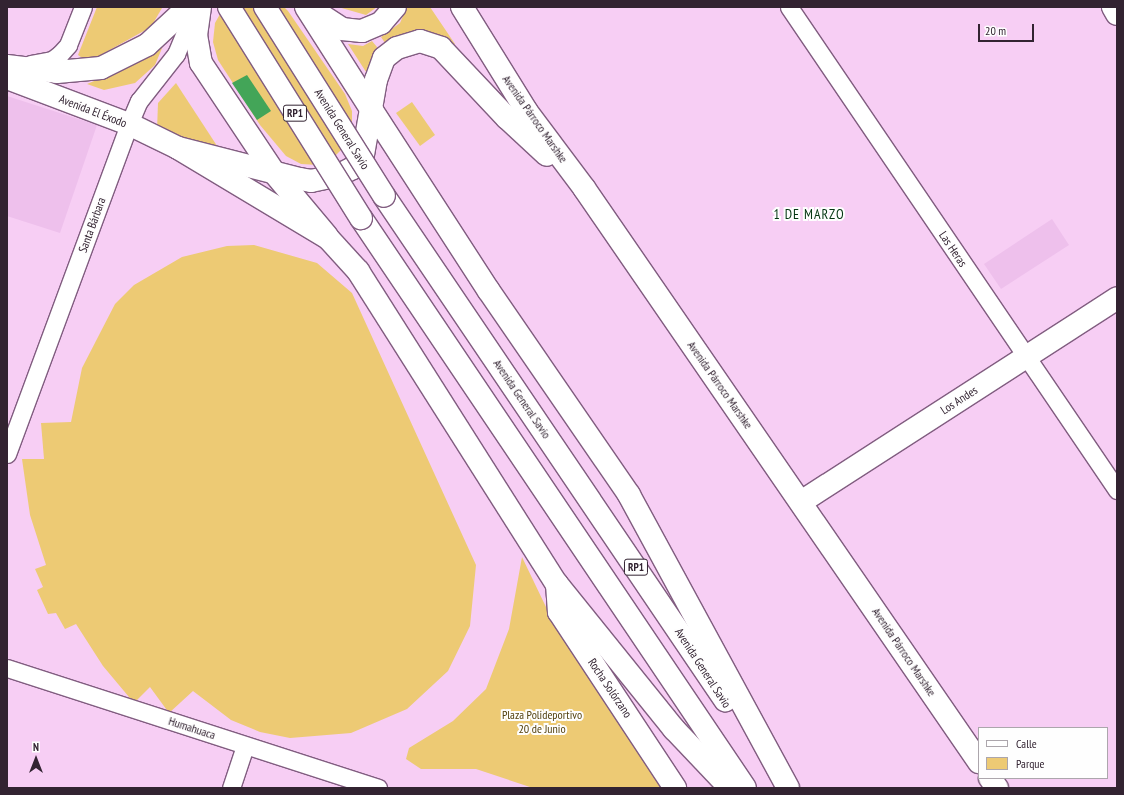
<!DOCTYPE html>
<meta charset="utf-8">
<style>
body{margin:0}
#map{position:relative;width:1124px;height:795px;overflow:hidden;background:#f7cef4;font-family:"PT Sans Narrow",sans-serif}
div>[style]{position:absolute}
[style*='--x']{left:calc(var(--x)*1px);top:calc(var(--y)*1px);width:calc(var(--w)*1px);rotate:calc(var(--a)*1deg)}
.built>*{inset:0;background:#eec0ec}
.green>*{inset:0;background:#edca74}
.water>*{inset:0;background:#43a558}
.roads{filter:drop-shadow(1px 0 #815d80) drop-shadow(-1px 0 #815d80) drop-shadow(0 1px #815d80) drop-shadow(0 -1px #815d80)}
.minor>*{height:17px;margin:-8.5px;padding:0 8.5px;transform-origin:8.5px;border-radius:8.5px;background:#fff}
.tertiary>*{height:22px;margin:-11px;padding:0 11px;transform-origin:11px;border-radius:11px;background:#fff}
.secondary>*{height:22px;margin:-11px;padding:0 11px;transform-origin:11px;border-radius:11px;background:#fff}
.motorway>*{height:22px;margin:-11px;padding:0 11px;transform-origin:11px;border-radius:11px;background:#fff}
.bridges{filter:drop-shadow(1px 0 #815d80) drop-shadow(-1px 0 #815d80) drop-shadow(0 1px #815d80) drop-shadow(0 -1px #815d80)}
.motorway-bridge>*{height:22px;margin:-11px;padding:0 11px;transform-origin:11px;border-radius:11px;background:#fff}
span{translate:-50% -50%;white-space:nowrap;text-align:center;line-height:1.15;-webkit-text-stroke:4px #fefefe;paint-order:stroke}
.shield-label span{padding:1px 3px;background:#fefefe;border:1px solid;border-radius:3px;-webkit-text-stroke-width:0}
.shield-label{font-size:11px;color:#322331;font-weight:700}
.street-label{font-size:12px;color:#322331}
.park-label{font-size:12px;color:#513f0c}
.quarter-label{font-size:14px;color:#043612;letter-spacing:1px}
.frame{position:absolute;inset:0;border:8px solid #322331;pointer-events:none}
.legend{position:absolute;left:978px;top:727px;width:130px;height:52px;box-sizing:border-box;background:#fefefe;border:1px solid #aca6ac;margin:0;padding:5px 7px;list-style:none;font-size:12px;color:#322331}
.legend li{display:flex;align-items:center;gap:8px;height:20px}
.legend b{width:20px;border:1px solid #aca6ac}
.north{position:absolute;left:16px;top:739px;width:40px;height:40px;-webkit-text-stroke:3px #fefefe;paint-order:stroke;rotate:0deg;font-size:11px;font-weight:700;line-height:16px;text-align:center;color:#322331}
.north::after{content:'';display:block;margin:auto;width:14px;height:18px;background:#322331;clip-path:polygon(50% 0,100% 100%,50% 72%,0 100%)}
.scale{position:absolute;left:978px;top:24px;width:56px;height:18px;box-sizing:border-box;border:2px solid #322331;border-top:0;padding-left:5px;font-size:12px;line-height:14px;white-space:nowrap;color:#322331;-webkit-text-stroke:3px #fefefe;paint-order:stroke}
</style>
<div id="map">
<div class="built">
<div style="clip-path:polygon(7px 96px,97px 125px,60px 233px,7px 216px)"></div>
<div style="clip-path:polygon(1052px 219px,1069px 245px,1001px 289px,984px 264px)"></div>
</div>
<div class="green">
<div style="clip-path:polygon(97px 7px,162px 7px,162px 8px,151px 27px,88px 62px,78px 55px)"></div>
<div style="clip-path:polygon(224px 7px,284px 7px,288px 11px,345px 94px,352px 111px,352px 129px,345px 146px,333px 158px,318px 165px,301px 164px,286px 156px,260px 125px,218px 60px,213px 42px,215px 23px)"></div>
<div style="clip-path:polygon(338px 7px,377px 7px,366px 15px)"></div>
<div style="clip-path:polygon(407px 7px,430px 7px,455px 44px,452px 46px,411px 33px,385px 43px,381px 37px,400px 23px)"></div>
<div style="clip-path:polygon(165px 41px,155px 65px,135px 83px,104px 90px,87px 84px,137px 63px)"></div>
<div style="clip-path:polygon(372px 41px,377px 47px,368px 75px,348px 44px,363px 46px)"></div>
<div style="clip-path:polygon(176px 83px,223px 155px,157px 130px,158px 103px)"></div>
<div style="clip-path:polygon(412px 102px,435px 135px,420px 146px,396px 113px)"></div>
<div style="clip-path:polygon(254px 245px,317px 263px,352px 293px,476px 565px,470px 626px,448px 671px,407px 709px,351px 733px,290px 738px,260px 732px,231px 720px,193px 691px,169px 713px,150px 687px,134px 703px,103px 666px,76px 624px,65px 629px,56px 613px,48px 614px,37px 590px,43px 587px,35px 569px,46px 565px,30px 515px,22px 459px,44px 459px,41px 423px,71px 422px,82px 368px,115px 304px,134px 285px,182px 257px,227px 246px)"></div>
<div style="clip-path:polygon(522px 557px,557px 630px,663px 788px,533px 788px,476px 769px,421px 769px,406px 759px,409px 748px,453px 721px,486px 689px,509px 629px)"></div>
</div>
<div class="water">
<div style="clip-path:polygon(247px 75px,271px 111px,257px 120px,232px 83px)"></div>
</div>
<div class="roads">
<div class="minor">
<div style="--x:789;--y:7;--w:584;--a:55.82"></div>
<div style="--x:30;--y:64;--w:22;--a:-10"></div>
<div style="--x:52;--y:60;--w:10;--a:-37"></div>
<div style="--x:60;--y:54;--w:12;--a:-48"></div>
<div style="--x:68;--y:45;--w:41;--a:-68.5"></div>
<div style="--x:7;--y:454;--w:352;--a:-69.7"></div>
<div style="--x:129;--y:124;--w:25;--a:-67"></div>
<div style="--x:139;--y:101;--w:60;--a:-51.8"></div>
<div style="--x:176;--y:54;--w:47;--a:-67.3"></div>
<div style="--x:7;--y:668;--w:390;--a:17.9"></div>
<div style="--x:231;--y:788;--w:44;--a:-71.6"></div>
</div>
<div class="tertiary">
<div style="--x:275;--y:174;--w:80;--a:50.1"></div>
<div style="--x:557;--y:584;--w:28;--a:86"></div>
<div style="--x:559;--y:612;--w:211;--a:56.6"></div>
</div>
<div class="secondary">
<div style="--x:200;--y:7;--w:28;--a:98"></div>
<div style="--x:196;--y:35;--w:28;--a:80"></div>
<div style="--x:201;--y:63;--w:133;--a:56.3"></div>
<div style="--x:306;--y:7;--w:125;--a:57.5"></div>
<div style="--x:462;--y:7;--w:123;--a:58.2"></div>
<div style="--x:527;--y:112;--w:95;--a:53.1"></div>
<div style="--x:584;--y:188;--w:697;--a:55.47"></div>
<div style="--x:1113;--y:7;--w:8;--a:60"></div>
<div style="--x:310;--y:8;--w:38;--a:33"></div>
<div style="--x:342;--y:29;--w:20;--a:6"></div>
<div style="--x:362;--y:31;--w:21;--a:-23"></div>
<div style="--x:381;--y:23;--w:21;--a:-49"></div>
<div style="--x:7;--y:66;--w:50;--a:6.8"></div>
<div style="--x:57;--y:72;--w:44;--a:-5.2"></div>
<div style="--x:101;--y:68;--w:51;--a:-26.6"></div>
<div style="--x:147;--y:45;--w:56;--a:-42.8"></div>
<div style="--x:7;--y:78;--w:130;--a:20.7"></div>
<div style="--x:129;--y:124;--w:55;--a:26.1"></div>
<div style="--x:178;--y:148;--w:175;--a:31"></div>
<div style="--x:178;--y:148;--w:126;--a:14.3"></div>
<div style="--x:300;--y:179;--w:11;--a:10"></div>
<div style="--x:311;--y:181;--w:29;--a:-12"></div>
<div style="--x:339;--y:175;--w:16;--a:-27"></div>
<div style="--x:353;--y:168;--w:16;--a:-52"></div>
<div style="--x:363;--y:155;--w:76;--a:-80.2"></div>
<div style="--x:376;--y:80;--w:23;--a:-70"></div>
<div style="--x:384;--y:58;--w:16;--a:-38"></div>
<div style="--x:397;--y:48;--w:24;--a:-17"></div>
<div style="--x:420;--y:41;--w:22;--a:18"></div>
<div style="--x:441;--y:48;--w:96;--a:46.7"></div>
<div style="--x:507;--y:118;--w:54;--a:42.8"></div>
<div style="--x:801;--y:502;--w:376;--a:-32.8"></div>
<div style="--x:990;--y:778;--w:12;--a:55"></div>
</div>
<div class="motorway">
<div style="--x:186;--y:7;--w:1;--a:45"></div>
<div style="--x:373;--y:112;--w:213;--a:57.1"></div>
<div style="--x:489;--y:291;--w:247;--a:55.5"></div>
<div style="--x:629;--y:495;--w:333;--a:61.5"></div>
<div style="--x:384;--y:196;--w:609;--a:55.92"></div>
<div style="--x:361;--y:218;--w:687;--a:56.03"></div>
<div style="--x:328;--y:238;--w:45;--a:47.7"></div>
<div style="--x:358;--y:271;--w:371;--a:57.6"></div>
<div style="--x:557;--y:584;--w:186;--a:51.1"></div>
<div style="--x:674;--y:729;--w:81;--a:46.5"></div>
</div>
</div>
<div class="bridges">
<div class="motorway-bridge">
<div style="--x:229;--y:7;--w:249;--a:58"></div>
<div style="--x:265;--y:7;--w:223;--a:57.8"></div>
</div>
</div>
<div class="shield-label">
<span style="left:295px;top:113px">RP1</span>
<span style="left:636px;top:567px">RP1</span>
</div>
<div class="street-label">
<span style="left:93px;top:111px;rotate:21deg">Avenida El Éxodo</span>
<span style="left:535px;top:119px;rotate:55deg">Avenida Párroco Marshke</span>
<span style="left:342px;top:129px;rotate:58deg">Avenida General Savio</span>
<span style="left:92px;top:225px;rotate:-70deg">Santa Bárbara</span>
<span style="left:953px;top:249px;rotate:56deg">Las Heras</span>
<span style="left:720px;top:385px;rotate:55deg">Avenida Párroco Marshke</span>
<span style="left:522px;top:399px;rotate:56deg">Avenida General Savio</span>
<span style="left:959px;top:400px;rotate:-33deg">Los Andes</span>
<span style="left:904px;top:652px;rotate:56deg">Avenida Párroco Marshke</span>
<span style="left:703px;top:668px;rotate:57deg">Avenida General Savio</span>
<span style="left:610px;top:688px;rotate:56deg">Rocha Solórzano</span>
<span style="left:192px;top:728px;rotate:18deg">Humahuaca</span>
</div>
<div class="park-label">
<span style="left:542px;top:722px">Plaza Polideportivo<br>20 de Junio</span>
</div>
<div class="quarter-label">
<span style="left:809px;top:214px">1 DE MARZO</span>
</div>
<div class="frame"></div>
<ul class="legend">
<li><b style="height:5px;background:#fff"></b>Calle</li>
<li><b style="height:11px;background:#edca74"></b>Parque</li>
</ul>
<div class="north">N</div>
<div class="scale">20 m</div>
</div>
